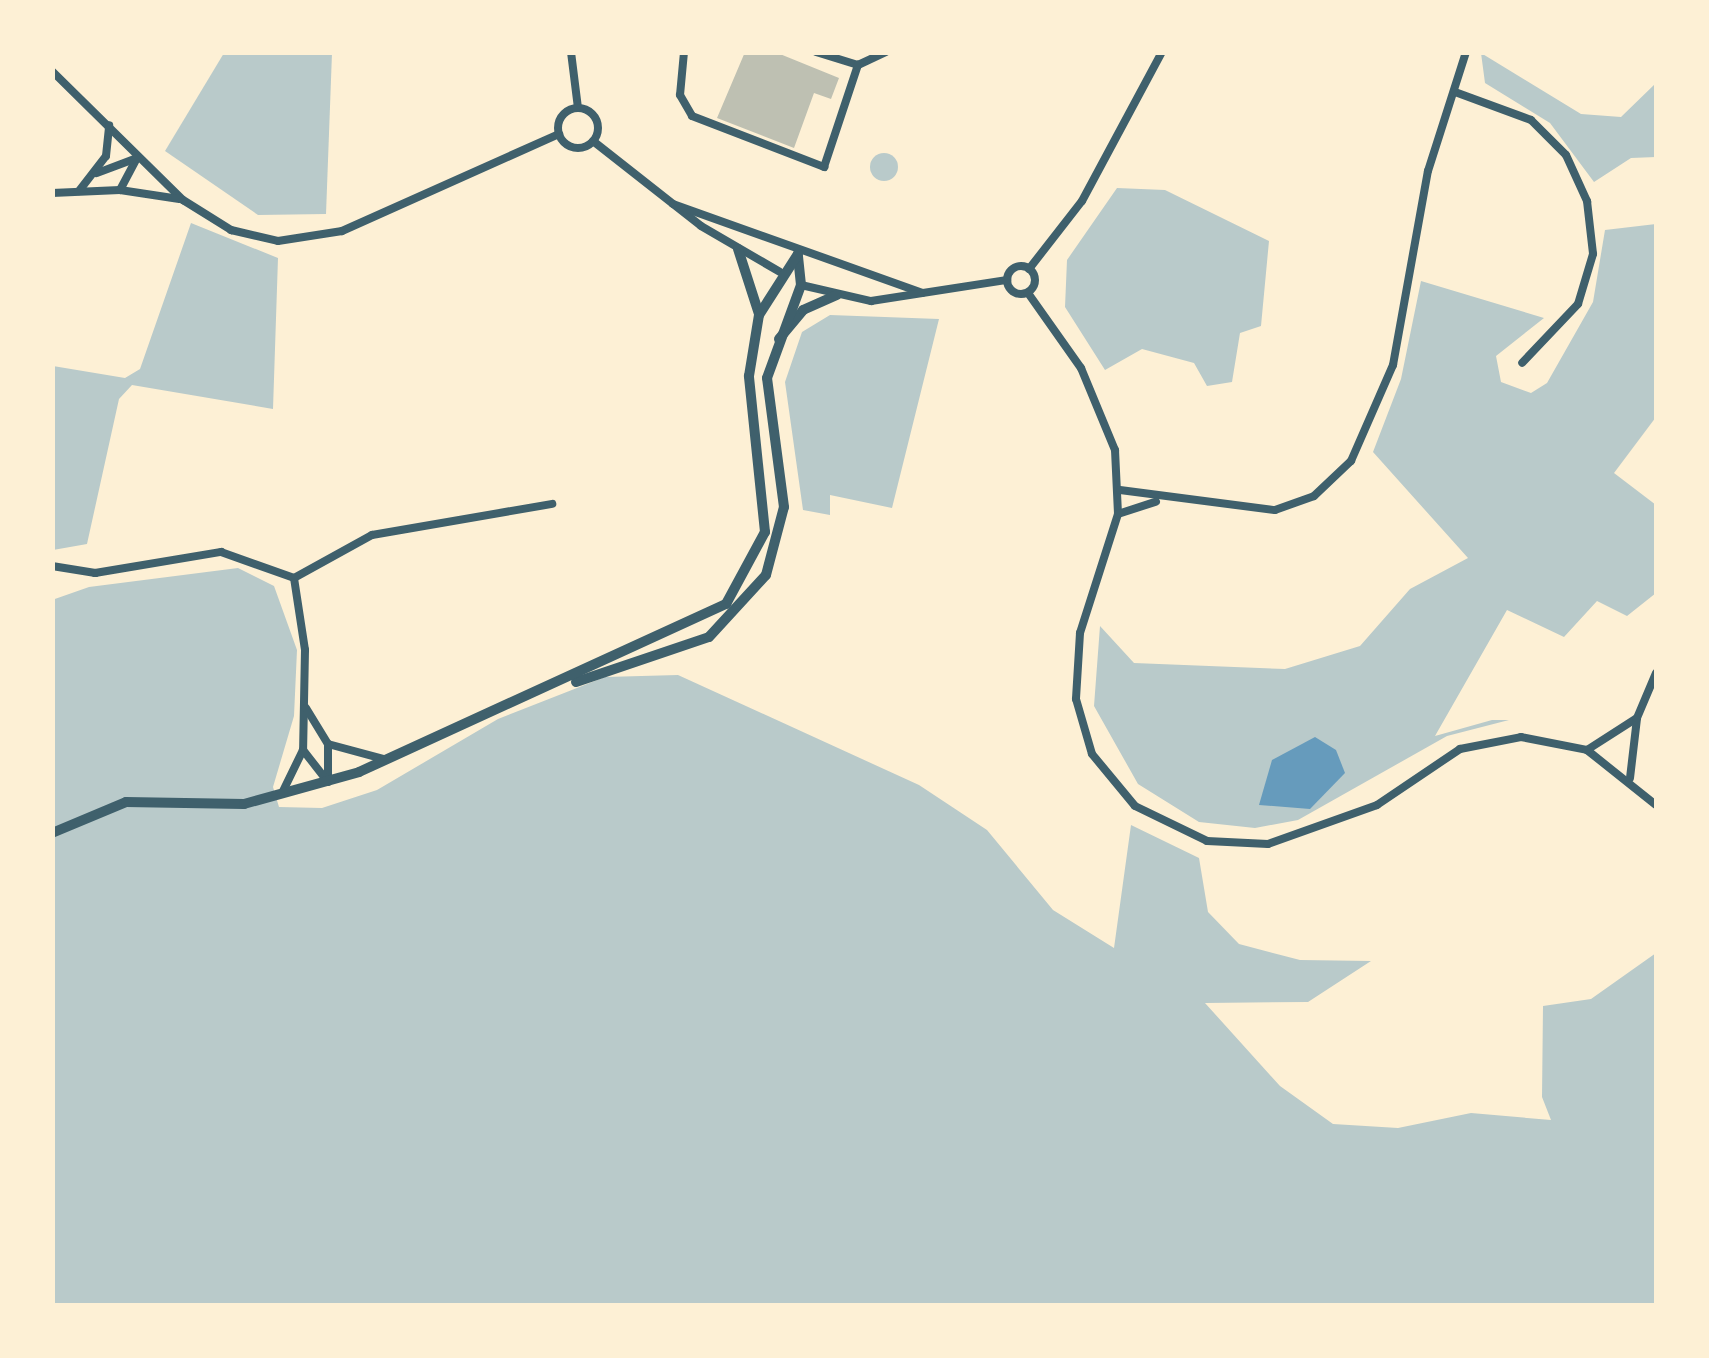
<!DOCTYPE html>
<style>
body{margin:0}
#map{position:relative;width:1709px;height:1358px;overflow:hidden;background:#fdf0d5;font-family:"Source Sans 3",sans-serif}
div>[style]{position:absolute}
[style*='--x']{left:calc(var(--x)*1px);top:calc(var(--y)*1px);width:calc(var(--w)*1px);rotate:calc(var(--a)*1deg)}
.green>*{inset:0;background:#b9caca}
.round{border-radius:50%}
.water>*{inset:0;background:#669bbc}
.building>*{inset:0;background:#bec0b2}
.minor>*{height:8px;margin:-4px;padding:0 4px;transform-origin:4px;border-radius:4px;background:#3f606c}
.minor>.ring{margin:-4px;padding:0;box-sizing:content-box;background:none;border:8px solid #3f606c;border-radius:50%}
.tertiary>*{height:10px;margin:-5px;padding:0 5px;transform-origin:5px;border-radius:5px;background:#3f606c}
span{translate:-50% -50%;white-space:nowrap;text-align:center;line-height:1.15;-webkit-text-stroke:10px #fdf0d5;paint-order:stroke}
.frame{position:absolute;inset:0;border:55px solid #fdf0d5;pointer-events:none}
</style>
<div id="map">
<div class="green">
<div style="clip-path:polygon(224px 53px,332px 53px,326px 214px,258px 215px,165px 151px)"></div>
<div style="clip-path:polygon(1481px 53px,1581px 114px,1621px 117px,1656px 83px,1656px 157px,1631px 158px,1594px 182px,1550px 123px,1485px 83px)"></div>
<div class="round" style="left:870px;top:153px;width:28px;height:28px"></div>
<div style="clip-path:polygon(1117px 188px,1165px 190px,1269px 241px,1261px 326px,1240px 333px,1232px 382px,1207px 386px,1194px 363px,1142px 349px,1105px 370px,1065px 307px,1067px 260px)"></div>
<div style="clip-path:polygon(191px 223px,278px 258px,273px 409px,132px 385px,119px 399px,87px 544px,53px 550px,53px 366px,125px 378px,140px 369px)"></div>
<div style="clip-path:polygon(1656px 224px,1656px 417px,1614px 473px,1656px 505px,1656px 593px,1627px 616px,1597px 601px,1564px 637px,1507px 610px,1435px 736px,1492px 720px,1509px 720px,1447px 736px,1298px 820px,1255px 828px,1199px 822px,1138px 784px,1094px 706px,1100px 626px,1134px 663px,1285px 669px,1360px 646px,1410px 589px,1468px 558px,1373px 452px,1401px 379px,1421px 281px,1544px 318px,1496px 356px,1501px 382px,1531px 393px,1547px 383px,1593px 302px,1605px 230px)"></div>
<div style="clip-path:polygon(830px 315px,939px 319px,892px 508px,830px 495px,830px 515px,803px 510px,785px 382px,802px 332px)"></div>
<div style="clip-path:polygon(238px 568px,274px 586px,297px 650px,294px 716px,273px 787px,279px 807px,322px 808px,377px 790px,498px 719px,605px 677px,678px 675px,919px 785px,987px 830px,1053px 910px,1114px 948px,1131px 825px,1199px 858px,1208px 912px,1239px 944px,1300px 960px,1371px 961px,1308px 1002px,1205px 1003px,1280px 1086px,1333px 1124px,1398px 1128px,1471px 1113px,1551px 1120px,1542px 1097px,1543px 1006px,1591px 999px,1656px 953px,1656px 1305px,53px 1306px,52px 600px,89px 587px)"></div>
</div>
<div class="water">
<div style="clip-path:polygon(1315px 737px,1336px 750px,1345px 773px,1310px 809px,1259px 805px,1272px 760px)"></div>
</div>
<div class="building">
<div style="clip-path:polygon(745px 52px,775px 52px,839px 78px,831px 99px,814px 93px,794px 148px,717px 118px)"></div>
</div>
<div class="minor">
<div style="--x:571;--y:52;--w:56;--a:82.9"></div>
<div style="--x:684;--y:52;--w:43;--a:95.3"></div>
<div style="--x:680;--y:95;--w:24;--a:60"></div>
<div style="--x:692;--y:116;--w:142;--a:21.1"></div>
<div style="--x:824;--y:167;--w:108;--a:-71.6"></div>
<div style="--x:816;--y:52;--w:44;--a:17.2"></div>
<div style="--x:858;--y:65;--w:31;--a:-25"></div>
<div style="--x:52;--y:71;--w:184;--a:44.6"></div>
<div style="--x:183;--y:200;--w:57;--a:32"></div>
<div style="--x:231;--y:230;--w:48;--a:13.2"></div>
<div style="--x:278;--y:241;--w:65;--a:-8.9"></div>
<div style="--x:342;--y:231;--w:238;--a:-24.1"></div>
<div style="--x:1455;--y:92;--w:81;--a:20.2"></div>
<div style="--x:1531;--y:120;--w:49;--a:45"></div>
<div style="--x:1566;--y:155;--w:51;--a:65.5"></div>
<div style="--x:1587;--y:201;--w:53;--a:83.5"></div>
<div style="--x:1593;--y:254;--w:52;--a:106.7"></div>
<div style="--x:1578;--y:304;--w:81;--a:133.5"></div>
<div class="ring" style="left:558px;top:108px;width:32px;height:32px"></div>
<div style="--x:593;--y:141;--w:137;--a:38.2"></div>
<div style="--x:701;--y:226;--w:91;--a:30.2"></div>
<div style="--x:120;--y:190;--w:60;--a:8.7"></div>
<div style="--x:79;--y:191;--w:44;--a:-52.4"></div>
<div style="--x:106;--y:156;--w:31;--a:-84"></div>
<div style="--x:52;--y:193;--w:68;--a:-2.5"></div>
<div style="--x:120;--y:190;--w:36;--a:-62"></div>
<div style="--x:137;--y:158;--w:43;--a:159.4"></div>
<div style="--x:673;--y:204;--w:265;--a:19.6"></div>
<div class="ring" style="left:1007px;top:266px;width:20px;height:20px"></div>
<div style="--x:1029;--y:269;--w:86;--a:-52.1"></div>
<div style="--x:1082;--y:201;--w:169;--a:-61.8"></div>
<div style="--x:801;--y:285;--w:72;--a:12.9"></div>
<div style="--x:871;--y:301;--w:138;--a:-8.8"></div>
<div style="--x:1028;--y:293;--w:92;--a:54.8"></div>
<div style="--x:1081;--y:368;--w:89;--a:67.5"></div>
<div style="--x:1115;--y:450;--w:64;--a:87.3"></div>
<div style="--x:1118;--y:514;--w:125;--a:107.7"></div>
<div style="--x:1080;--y:633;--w:66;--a:93.5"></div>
<div style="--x:1076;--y:699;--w:57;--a:73.8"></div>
<div style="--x:1092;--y:754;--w:67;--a:50.4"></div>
<div style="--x:1135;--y:806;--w:80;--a:25.9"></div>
<div style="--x:1207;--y:841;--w:61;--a:2.8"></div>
<div style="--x:1268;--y:844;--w:116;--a:-19.7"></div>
<div style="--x:1377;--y:805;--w:100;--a:-34"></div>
<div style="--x:1460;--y:749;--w:62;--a:-11.1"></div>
<div style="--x:1521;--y:737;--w:67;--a:11.1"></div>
<div style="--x:1587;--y:750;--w:88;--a:38.6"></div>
<div style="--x:1120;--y:490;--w:156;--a:7.4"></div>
<div style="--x:1275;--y:510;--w:41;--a:-19.7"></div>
<div style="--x:1314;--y:496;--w:51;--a:-43.4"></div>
<div style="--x:1351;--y:461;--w:105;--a:-66.4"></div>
<div style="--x:1393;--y:365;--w:197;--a:-79.8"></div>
<div style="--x:1428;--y:171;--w:125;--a:-72.3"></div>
<div style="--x:1118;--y:514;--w:40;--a:-18"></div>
<div style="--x:52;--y:566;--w:44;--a:9.2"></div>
<div style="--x:95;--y:573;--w:128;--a:-9.5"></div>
<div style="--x:221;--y:552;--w:77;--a:19.6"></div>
<div style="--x:294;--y:578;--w:73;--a:81.3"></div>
<div style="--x:305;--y:650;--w:100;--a:91.1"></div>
<div style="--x:303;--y:750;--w:48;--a:116"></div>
<div style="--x:294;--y:578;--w:89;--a:-28.9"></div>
<div style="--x:372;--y:535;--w:183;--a:-9.8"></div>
<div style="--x:306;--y:708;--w:42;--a:58.6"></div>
<div style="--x:328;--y:744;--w:38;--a:90"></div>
<div style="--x:328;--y:744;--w:58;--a:15"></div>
<div style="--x:303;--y:750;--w:39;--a:52"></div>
<div style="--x:1587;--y:750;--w:59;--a:-32.6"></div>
<div style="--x:1630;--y:778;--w:60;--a:-83.3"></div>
<div style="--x:1637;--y:718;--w:49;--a:-67.1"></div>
</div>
<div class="tertiary">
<div style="--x:738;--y:249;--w:68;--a:72.1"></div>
<div style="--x:779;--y:339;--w:38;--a:-50"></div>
<div style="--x:803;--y:310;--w:37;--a:-24"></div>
<div style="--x:576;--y:682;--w:140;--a:-18.7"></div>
<div style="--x:709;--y:637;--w:84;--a:-47.4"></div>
<div style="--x:766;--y:575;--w:70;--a:-75.2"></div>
<div style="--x:784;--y:507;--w:130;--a:-97.5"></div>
<div style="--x:767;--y:378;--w:99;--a:-69.9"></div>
<div style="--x:801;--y:285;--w:31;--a:-96"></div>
<div style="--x:52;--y:833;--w:80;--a:-22.7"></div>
<div style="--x:126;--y:802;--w:118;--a:1"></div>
<div style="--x:244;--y:804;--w:119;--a:-15.5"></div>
<div style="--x:359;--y:772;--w:404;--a:-24.6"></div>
<div style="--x:726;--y:604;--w:82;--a:-61.6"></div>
<div style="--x:765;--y:532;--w:157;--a:-95.9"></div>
<div style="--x:749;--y:376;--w:62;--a:-80.7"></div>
<div style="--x:759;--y:315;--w:72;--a:-57.4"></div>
</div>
<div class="frame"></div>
</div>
